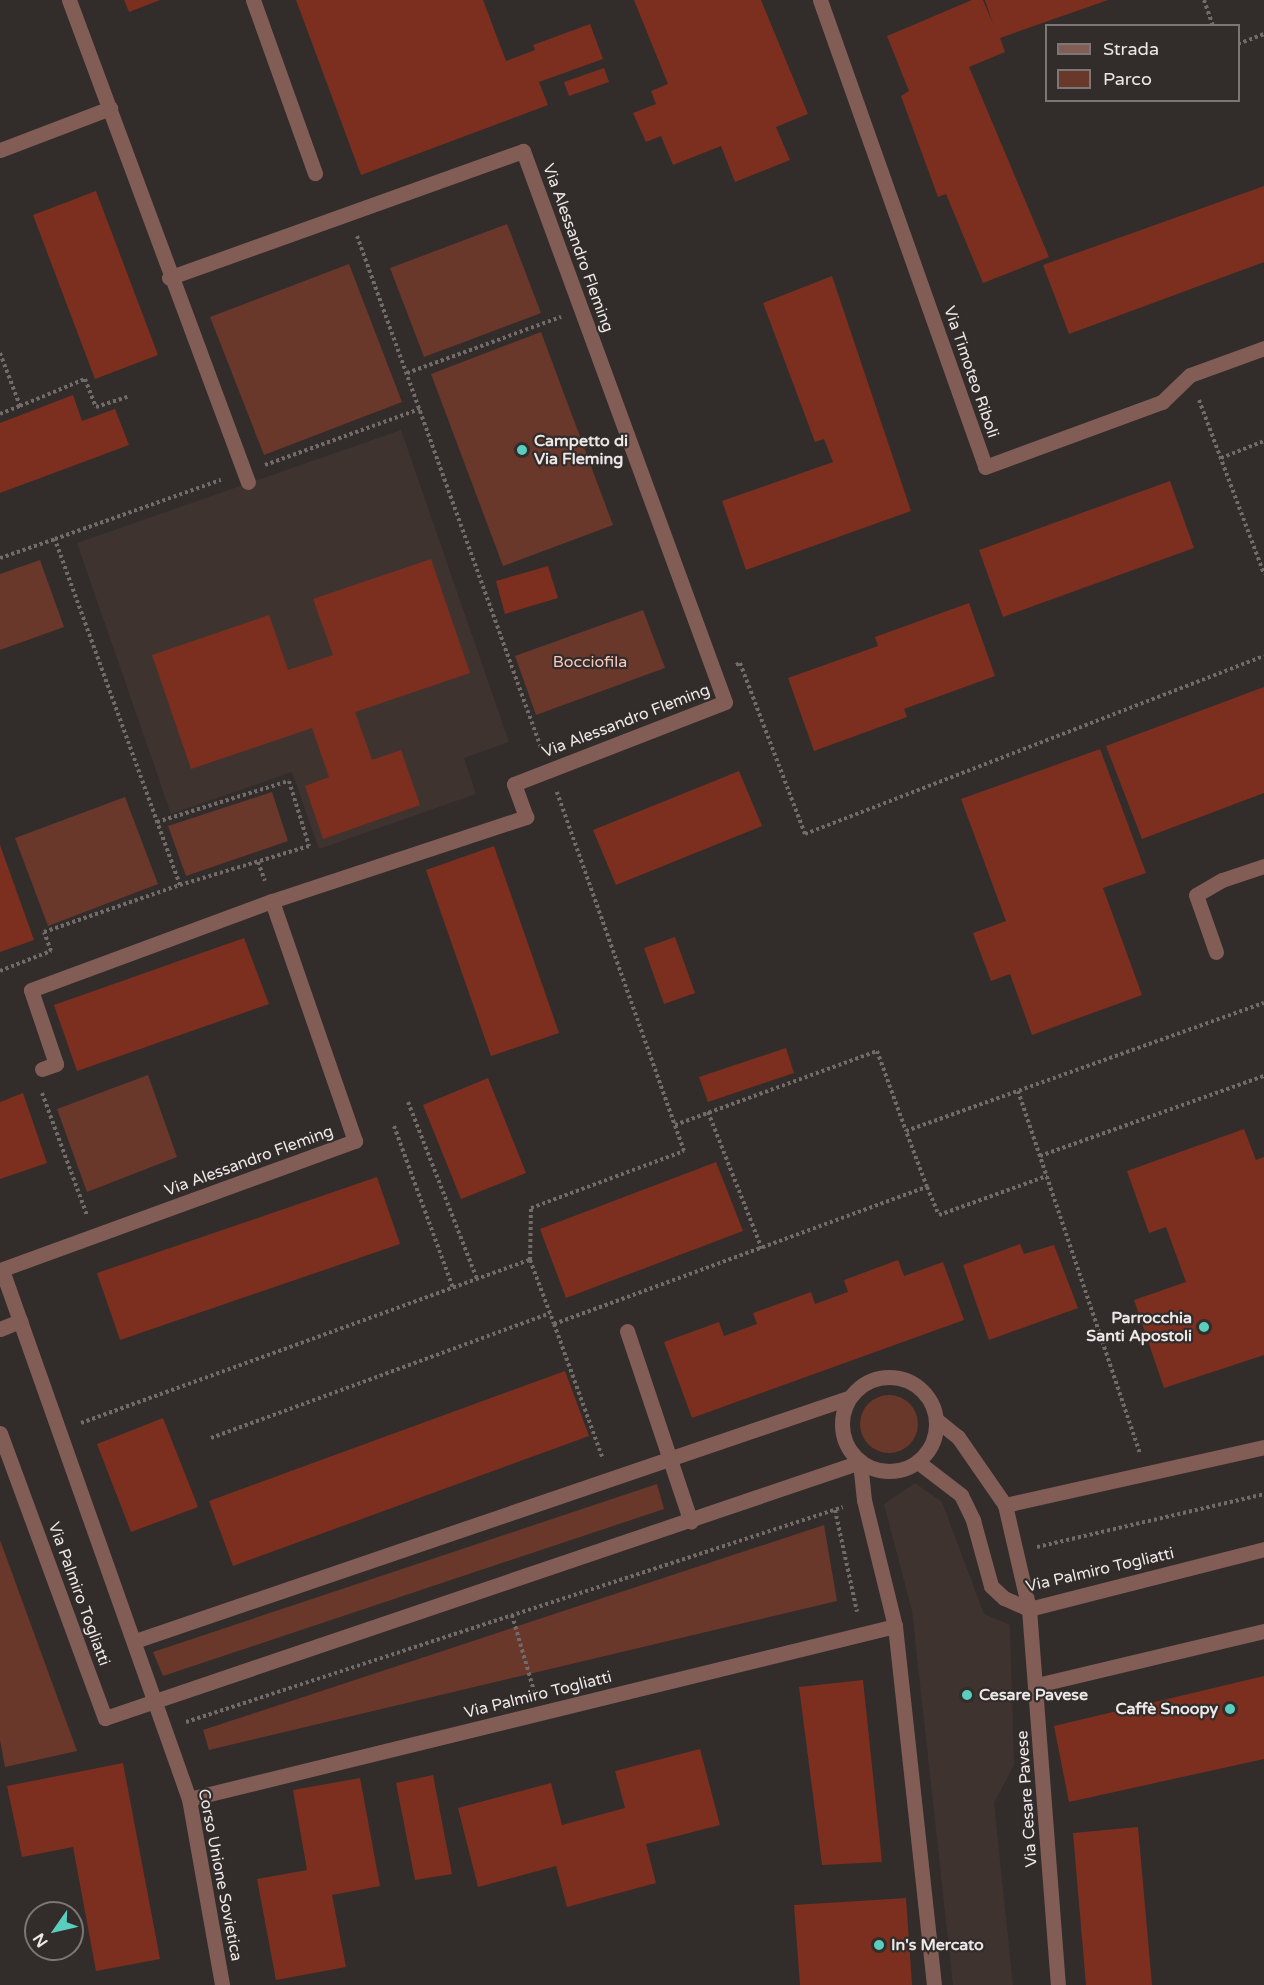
<!DOCTYPE html>
<meta charset="utf-8">
<style>
body{margin:0}
#map{position:relative;width:1264px;height:1985px;overflow:hidden;background:#322c2b;font-family:"Varela Round",sans-serif}
div>[style]{position:absolute}
[style*='--x']{left:calc(var(--x)*1px);top:calc(var(--y)*1px);width:calc(var(--w)*1px);rotate:calc(var(--a)*1deg)}
.built>*{inset:0;background:#3f3330}
.green>*{inset:0;background:#6a372b}
.round{border-radius:50%}
.building>*{inset:0;background:#7c2f1f}
.path>*{height:4px;margin-top:-2px;transform-origin:0;background:repeating-linear-gradient(90deg,#716b6a 0 3px,transparent 0 6px)}
.minor>*{height:15px;margin:-7.5px;padding:0 7.5px;transform-origin:7.5px;border-radius:7.5px;background:#825d55}
.minor>.ring{margin:-7.5px;padding:0;box-sizing:content-box;background:none;border:15px solid #825d55;border-radius:50%}
.dots>*{width:16px;height:16px;translate:-50% -50%;box-sizing:border-box;border:3px solid #322c2b;border-radius:50%}
span{translate:-50% -50%;white-space:nowrap;text-align:center;line-height:1.15;-webkit-text-stroke:4.5px #322c2b;paint-order:stroke}
.street-label{font-size:16px;color:#ece8e7}
.poi-label{font-size:16px;color:#ece8e7;font-weight:700}
.left{translate:0 -50%;text-align:left}
.right{translate:-100% -50%;text-align:right}
.park-label{font-size:16px;color:#f8c8bd}
.legend{position:absolute;left:1045px;top:24px;width:195px;height:78px;box-sizing:border-box;background:#322c2b;border:2px solid #7c7776;margin:0;padding:8px 10px;list-style:none;font-size:18px;color:#ece8e7}
.legend li{display:flex;align-items:center;gap:12px;height:30px}
.legend b{width:30px;border:2px solid #7c7776}
.north{position:absolute;left:24px;top:1901px;width:60px;height:60px;box-sizing:border-box;background:#322c2b;border:2px solid #7c7776;border-radius:50%;rotate:236deg;font-size:16px;font-weight:700;line-height:24px;text-align:center;color:#ece8e7}
.north::after{content:'';display:block;margin:auto;width:21px;height:27px;background:#59cebe;clip-path:polygon(50% 0,100% 100%,50% 72%,0 100%)}
</style>
<div id="map">
<div class="built">
<div style="clip-path:polygon(401px 430px,509px 742px,464px 758px,476px 794px,319px 849px,292px 772px,171px 814px,77px 543px)"></div>
<div style="clip-path:polygon(915px 1483px,942px 1502px,984px 1614px,1010px 1625px,1014px 1765px,994px 1803px,1013px 1985px,953px 1985px,912px 1611px,884px 1504px)"></div>
</div>
<div class="green">
<div style="clip-path:polygon(507px 224px,541px 313px,424px 357px,390px 268px)"></div>
<div style="clip-path:polygon(349px 264px,402px 402px,264px 455px,210px 317px)"></div>
<div style="clip-path:polygon(541px 332px,613px 525px,503px 566px,431px 374px)"></div>
<div style="clip-path:polygon(40px 560px,64px 627px,0 650px,0 574px)"></div>
<div style="clip-path:polygon(643px 610px,665px 668px,536px 715px,515px 656px)"></div>
<div style="clip-path:polygon(272px 792px,288px 841px,186px 876px,168px 826px)"></div>
<div style="clip-path:polygon(125px 797px,158px 884px,48px 926px,15px 838px)"></div>
<div style="clip-path:polygon(148px 1075px,177px 1157px,87px 1192px,57px 1109px)"></div>
<div class="round" style="left:860px;top:1395px;width:58px;height:58px"></div>
<div style="clip-path:polygon(657px 1484px,664px 1509px,163px 1676px,153px 1652px)"></div>
<div style="clip-path:polygon(824px 1525px,837px 1601px,209px 1750px,203px 1730px)"></div>
<div style="clip-path:polygon(0 1540px,77px 1751px,5px 1767px,0 1740px)"></div>
</div>
<div class="building">
<div style="clip-path:polygon(124px 0,160px 0,129px 12px)"></div>
<div style="clip-path:polygon(296px 0,483px 0,506px 61px,535px 50px,533px 45px,590px 24px,603px 59px,539px 82px,548px 105px,361px 175px)"></div>
<div style="clip-path:polygon(634px 0,761px 0,808px 114px,776px 127px,790px 160px,735px 182px,721px 146px,673px 165px,661px 136px,646px 142px,633px 113px,656px 104px,651px 91px,668px 84px)"></div>
<div style="clip-path:polygon(972px 0,983px 0,993px 24px,985px 0,1108px 0,1000px 38px,1005px 52px,969px 67px,1049px 257px,983px 283px,946px 194px,938px 197px,901px 96px,909px 91px,887px 36px)"></div>
<div style="clip-path:polygon(604px 68px,609px 82px,569px 96px,564px 82px)"></div>
<div style="clip-path:polygon(1264px 186px,1264px 262px,1069px 334px,1043px 265px)"></div>
<div style="clip-path:polygon(96px 191px,158px 355px,95px 379px,33px 215px)"></div>
<div style="clip-path:polygon(832px 276px,911px 511px,746px 570px,722px 501px,833px 462px,824px 439px,815px 442px,763px 303px)"></div>
<div style="clip-path:polygon(73px 395px,82px 421px,115px 409px,129px 445px,0 493px,0 423px)"></div>
<div style="clip-path:polygon(1170px 481px,1194px 548px,1003px 617px,979px 550px)"></div>
<div style="clip-path:polygon(431px 559px,470px 673px,355px 712px,372px 760px,401px 750px,420px 805px,323px 839px,305px 786px,329px 777px,312px 728px,191px 769px,152px 655px,269px 615px,288px 670px,333px 655px,313px 599px)"></div>
<div style="clip-path:polygon(548px 566px,558px 598px,505px 614px,496px 581px)"></div>
<div style="clip-path:polygon(969px 603px,995px 676px,904px 709px,907px 717px,814px 751px,788px 678px,878px 646px,875px 637px)"></div>
<div style="clip-path:polygon(1264px 687px,1264px 793px,1142px 839px,1106px 746px)"></div>
<div style="clip-path:polygon(1100px 749px,1146px 873px,1103px 888px,1142px 995px,1032px 1035px,1010px 974px,991px 981px,973px 933px,1006px 921px,961px 799px)"></div>
<div style="clip-path:polygon(739px 771px,762px 826px,616px 885px,593px 830px)"></div>
<div style="clip-path:polygon(0 845px,34px 940px,0 952px)"></div>
<div style="clip-path:polygon(494px 846px,559px 1033px,491px 1056px,426px 870px)"></div>
<div style="clip-path:polygon(675px 937px,695px 993px,664px 1004px,644px 948px)"></div>
<div style="clip-path:polygon(244px 938px,269px 1004px,77px 1071px,54px 1005px)"></div>
<div style="clip-path:polygon(786px 1048px,794px 1073px,708px 1102px,699px 1077px)"></div>
<div style="clip-path:polygon(488px 1078px,526px 1173px,461px 1199px,423px 1105px)"></div>
<div style="clip-path:polygon(23px 1093px,47px 1163px,0 1179px,0 1102px)"></div>
<div style="clip-path:polygon(1244px 1129px,1256px 1160px,1264px 1157px,1264px 1355px,1164px 1388px,1134px 1300px,1186px 1282px,1166px 1227px,1149px 1233px,1127px 1171px)"></div>
<div style="clip-path:polygon(716px 1162px,743px 1231px,566px 1298px,540px 1229px)"></div>
<div style="clip-path:polygon(377px 1177px,400px 1244px,120px 1340px,97px 1273px)"></div>
<div style="clip-path:polygon(1020px 1244px,1024px 1254px,1054px 1245px,1078px 1308px,989px 1340px,963px 1265px)"></div>
<div style="clip-path:polygon(898px 1260px,904px 1276px,943px 1262px,964px 1320px,692px 1418px,664px 1342px,719px 1322px,724px 1336px,757px 1324px,753px 1313px,811px 1292px,815px 1304px,848px 1292px,844px 1280px)"></div>
<div style="clip-path:polygon(565px 1371px,589px 1436px,233px 1566px,209px 1501px)"></div>
<div style="clip-path:polygon(163px 1418px,198px 1507px,131px 1532px,97px 1444px)"></div>
<div style="clip-path:polygon(1264px 1676px,1264px 1759px,1069px 1802px,1054px 1726px)"></div>
<div style="clip-path:polygon(863px 1680px,882px 1862px,822px 1865px,799px 1687px)"></div>
<div style="clip-path:polygon(700px 1749px,720px 1825px,646px 1844px,656px 1883px,567px 1907px,556px 1866px,478px 1887px,458px 1808px,551px 1783px,562px 1825px,625px 1808px,615px 1771px)"></div>
<div style="clip-path:polygon(123px 1763px,160px 1959px,96px 1971px,73px 1847px,22px 1857px,7px 1786px)"></div>
<div style="clip-path:polygon(433px 1775px,452px 1874px,415px 1880px,396px 1783px)"></div>
<div style="clip-path:polygon(360px 1778px,380px 1886px,332px 1895px,346px 1967px,276px 1980px,257px 1879px,307px 1870px,293px 1790px)"></div>
<div style="clip-path:polygon(1138px 1827px,1152px 1985px,1086px 1985px,1073px 1833px)"></div>
<div style="clip-path:polygon(906px 1898px,912px 1985px,800px 1985px,794px 1905px)"></div>
</div>
<div class="path">
<div style="--x:1204;--y:0;--w:28;--a:71"></div>
<div style="--x:1238;--y:44;--w:28;--a:-21"></div>
<div style="--x:357;--y:236;--w:544;--a:70.23"></div>
<div style="--x:0;--y:353;--w:57;--a:69.3"></div>
<div style="--x:20;--y:406;--w:70;--a:-22.6"></div>
<div style="--x:85;--y:379;--w:30;--a:69"></div>
<div style="--x:96;--y:407;--w:33;--a:-18"></div>
<div style="--x:407;--y:373;--w:164;--a:-20"></div>
<div style="--x:1199;--y:400;--w:186;--a:69.5"></div>
<div style="--x:0;--y:414;--w:22;--a:-22"></div>
<div style="--x:1221;--y:458;--w:46;--a:-21.6"></div>
<div style="--x:265;--y:465;--w:165;--a:-19.9"></div>
<div style="--x:0;--y:558;--w:58;--a:-19.1"></div>
<div style="--x:736;--y:665;--w:4;--a:-27"></div>
<div style="--x:740;--y:663;--w:183;--a:69.2"></div>
<div style="--x:805;--y:834;--w:492;--a:-21.2"></div>
<div style="--x:157;--y:822;--w:138;--a:-17.3"></div>
<div style="--x:289;--y:781;--w:68;--a:72.9"></div>
<div style="--x:309;--y:846;--w:135;--a:163.2"></div>
<div style="--x:258;--y:862;--w:20;--a:70"></div>
<div style="--x:0;--y:971;--w:55;--a:-21.4"></div>
<div style="--x:51;--y:951;--w:20;--a:-110"></div>
<div style="--x:44;--y:932;--w:144;--a:-19.1"></div>
<div style="--x:180;--y:885;--w:368;--a:-109.9"></div>
<div style="--x:55;--y:539;--w:176;--a:-19.6"></div>
<div style="--x:1018;--y:1091;--w:382;--a:71.4"></div>
<div style="--x:42;--y:1093;--w:130;--a:69.8"></div>
<div style="--x:408;--y:1102;--w:190;--a:68.7"></div>
<div style="--x:708;--y:1112;--w:147;--a:68.5"></div>
<div style="--x:675;--y:1125;--w:215;--a:-20.1"></div>
<div style="--x:877;--y:1051;--w:85;--a:70.1"></div>
<div style="--x:394;--y:1126;--w:172;--a:70"></div>
<div style="--x:1040;--y:1156;--w:238;--a:-19.7"></div>
<div style="--x:927;--y:1187;--w:60;--a:-110.6"></div>
<div style="--x:906;--y:1131;--w:380;--a:-19.7"></div>
<div style="--x:530;--y:1260;--w:52;--a:-88.9"></div>
<div style="--x:531;--y:1208;--w:163;--a:-20.4"></div>
<div style="--x:684;--y:1151;--w:381;--a:-109.5"></div>
<div style="--x:554;--y:1324;--w:144;--a:70.1"></div>
<div style="--x:81;--y:1423;--w:478;--a:-20"></div>
<div style="--x:530;--y:1260;--w:68;--a:69.4"></div>
<div style="--x:554;--y:1324;--w:397;--a:-20.2"></div>
<div style="--x:927;--y:1187;--w:30;--a:67"></div>
<div style="--x:939;--y:1215;--w:115;--a:-19.9"></div>
<div style="--x:211;--y:1438;--w:361;--a:-20.2"></div>
<div style="--x:835;--y:1510;--w:104;--a:77.8"></div>
<div style="--x:1037;--y:1547;--w:233;--a:-13.1"></div>
<div style="--x:512;--y:1615;--w:79;--a:73.9"></div>
<div style="--x:186;--y:1722;--w:691;--a:-18.12"></div>
</div>
<div class="minor">
<div style="--x:69;--y:0;--w:514;--a:69.63"></div>
<div style="--x:253;--y:0;--w:184;--a:70.3"></div>
<div style="--x:820;--y:0;--w:495;--a:70.5"></div>
<div style="--x:985;--y:467;--w:189;--a:-20.2"></div>
<div style="--x:1162;--y:402;--w:39;--a:-44"></div>
<div style="--x:1190;--y:375;--w:79;--a:-20"></div>
<div style="--x:0;--y:150;--w:118;--a:-20.9"></div>
<div style="--x:1216;--y:952;--w:60;--a:-109.3"></div>
<div style="--x:1196;--y:895;--w:30;--a:-30"></div>
<div style="--x:1222;--y:880;--w:44;--a:-18.4"></div>
<div style="--x:42;--y:1069;--w:15;--a:-20"></div>
<div style="--x:56;--y:1064;--w:78;--a:-108.7"></div>
<div style="--x:31;--y:990;--w:257;--a:-20.3"></div>
<div style="--x:0;--y:1270;--w:378;--a:-20"></div>
<div style="--x:355;--y:1141;--w:254;--a:-109.1"></div>
<div style="--x:272;--y:901;--w:268;--a:-18.3"></div>
<div style="--x:526;--y:817;--w:35;--a:-110"></div>
<div style="--x:514;--y:784;--w:226;--a:-21.2"></div>
<div style="--x:725;--y:702;--w:587;--a:-110.13"></div>
<div style="--x:523;--y:151;--w:376;--a:160.3"></div>
<div style="--x:2;--y:1270;--w:561;--a:70.53"></div>
<div style="--x:189;--y:1799;--w:189;--a:79.9"></div>
<div style="--x:0;--y:1329;--w:22;--a:-22"></div>
<div style="--x:627;--y:1331;--w:201;--a:71.5"></div>
<div class="ring" style="left:842px;top:1377px;width:79px;height:79px"></div>
<div style="--x:938;--y:1421;--w:26;--a:39"></div>
<div style="--x:958;--y:1437;--w:83;--a:55.3"></div>
<div style="--x:1005;--y:1505;--w:107;--a:77"></div>
<div style="--x:1029;--y:1609;--w:377;--a:85.6"></div>
<div style="--x:0;--y:1433;--w:304;--a:69.8"></div>
<div style="--x:105;--y:1718;--w:797;--a:-18.73"></div>
<div style="--x:860;--y:1462;--w:38;--a:84"></div>
<div style="--x:864;--y:1500;--w:130;--a:76.2"></div>
<div style="--x:895;--y:1626;--w:361;--a:83.8"></div>
<div style="--x:918;--y:1462;--w:54;--a:37.5"></div>
<div style="--x:961;--y:1495;--w:28;--a:64"></div>
<div style="--x:973;--y:1520;--w:68;--a:74.7"></div>
<div style="--x:991;--y:1586;--w:18;--a:43"></div>
<div style="--x:1004;--y:1598;--w:27;--a:24"></div>
<div style="--x:1029;--y:1609;--w:243;--a:-14.3"></div>
<div style="--x:1005;--y:1505;--w:265;--a:-12.6"></div>
<div style="--x:135;--y:1641;--w:753;--a:-18.82"></div>
<div style="--x:1037;--y:1685;--w:233;--a:-13.4"></div>
<div style="--x:189;--y:1799;--w:727;--a:-13.77"></div>
</div>
<div class="dots">
<div style="left:522px;top:450px;background:#59cebe"></div>
<div style="left:1204px;top:1327px;background:#59cebe"></div>
<div style="left:967px;top:1695px;background:#59cebe"></div>
<div style="left:1230px;top:1709px;background:#59cebe"></div>
<div style="left:879px;top:1945px;background:#59cebe"></div>
</div>
<div class="street-label">
<span style="left:578px;top:248px;rotate:70deg">Via Alessandro Fleming</span>
<span style="left:971px;top:372px;rotate:71deg">Via Timoteo Riboli</span>
<span style="left:626px;top:721px;rotate:-21deg">Via Alessandro Fleming</span>
<span style="left:249px;top:1161px;rotate:-20deg">Via Alessandro Fleming</span>
<span style="left:1100px;top:1570px;rotate:-13deg">Via Palmiro Togliatti</span>
<span style="left:79px;top:1594px;rotate:70deg">Via Palmiro Togliatti</span>
<span style="left:538px;top:1695px;rotate:-14deg">Via Palmiro Togliatti</span>
<span style="left:1027px;top:1799px;rotate:-94deg">Via Cesare Pavese</span>
<span style="left:220px;top:1875px;rotate:79deg">Corso Unione Sovietica</span>
</div>
<div class="poi-label">
<span class="left" style="left:534px;top:450px">Campetto di<br>Via Fleming</span>
<span class="right" style="left:1192px;top:1327px">Parrocchia<br>Santi Apostoli</span>
<span class="left" style="left:979px;top:1695px">Cesare Pavese</span>
<span class="right" style="left:1218px;top:1709px">Caffè Snoopy</span>
<span class="left" style="left:891px;top:1945px">In's Mercato</span>
</div>
<div class="park-label">
<span style="left:590px;top:662px">Bocciofila</span>
</div>
<ul class="legend">
<li><b style="height:8px;background:#825d55"></b>Strada</li>
<li><b style="height:16px;background:#6a372b"></b>Parco</li>
</ul>
<div class="north">N</div>
</div>
